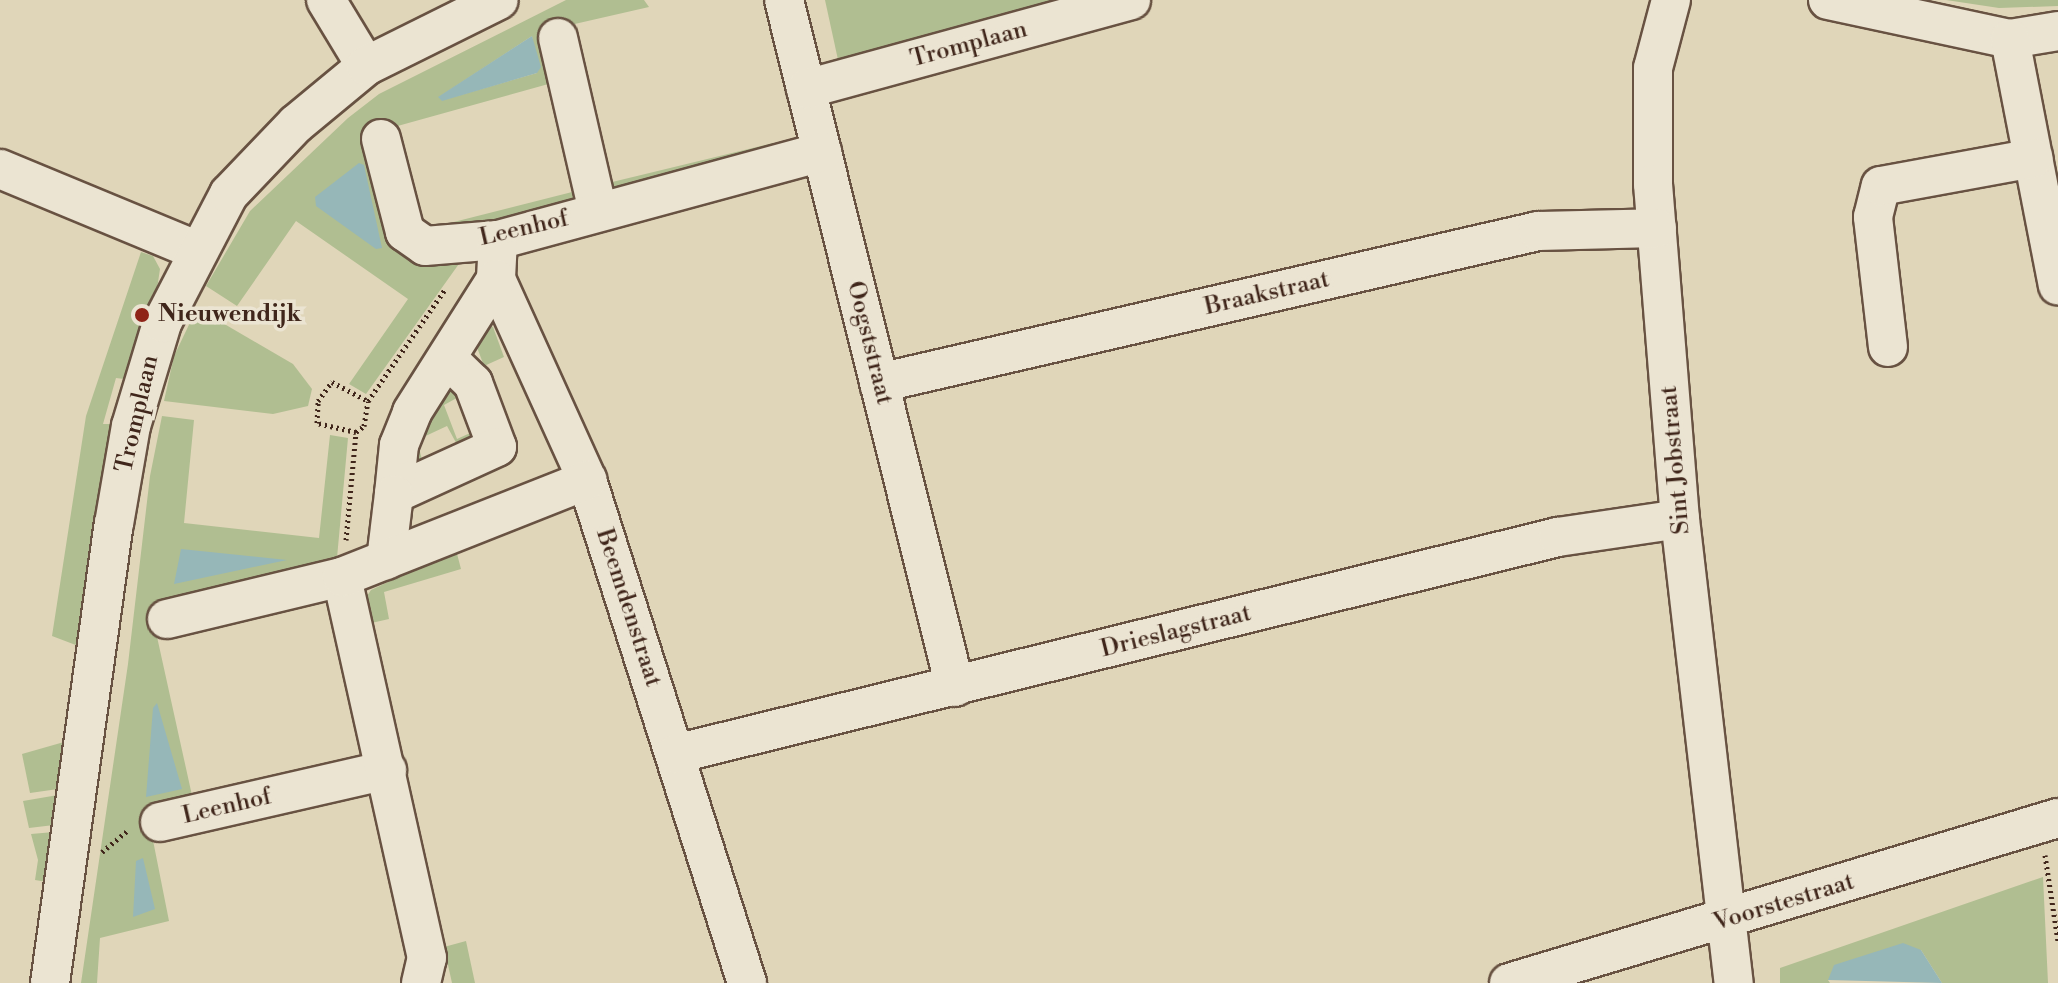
<!DOCTYPE html>
<style>
body{margin:0}
#map{position:relative;width:2058px;height:983px;overflow:hidden;background:#e0d6b9;font-family:"Libre Bodoni",serif}
div>[style]{position:absolute}
[style*='--x']{left:calc(var(--x)*1px);top:calc(var(--y)*1px);width:calc(var(--w)*1px);rotate:calc(var(--a)*1deg)}
.green>*{inset:0;background:#b0be91}
.water>*{inset:0;background:#96b7b8}
.path>*{height:5px;margin-top:-2.5px;transform-origin:0;background:repeating-linear-gradient(90deg,#40261b 0 2px,transparent 0 6px)}
.roads{filter:drop-shadow(2px 0 #685242) drop-shadow(-2px 0 #685242) drop-shadow(0 2px #685242) drop-shadow(0 -2px #685242)}
.minor>*{height:38px;margin:-19px;padding:0 19px;transform-origin:19px;border-radius:19px;background:#ebe4d2}
.dots>*{width:22px;height:22px;translate:-50% -50%;box-sizing:border-box;border:4px solid #ebe4d2;border-radius:50%}
span{translate:-50% -50%;white-space:nowrap;text-align:center;line-height:1.15;-webkit-text-stroke:7px #ebe4d2;paint-order:stroke}
.street-label{font-size:24px;color:#40261b}
.poi-label{font-size:24px;color:#40261b;font-weight:700}
.left{translate:0 -50%;text-align:left}
</style>
<div id="map">
<div class="green">
<div style="clip-path:polygon(evenodd,566px 0,644px 0,649px 7px,544px 31px,552px 83px,376px 132px,390px 232px,461px 261px,366px 394px,349px 384px,408px 299px,296px 221px,237px 306px,206px 286px,250px 211px,348px 118px,379px 94px,566px 0,532px 36px,537px 73px,443px 100px,439px 97px,532px 36px)"></div>
<div style="clip-path:polygon(825px 0,1074px 0,840px 69px)"></div>
<div style="clip-path:polygon(1946px 0,2058px 0,2058px 6px,1999px 8px)"></div>
<div style="clip-path:polygon(773px 143px,775px 153px,607px 194px,604px 184px)"></div>
<div style="clip-path:polygon(580px 190px,581px 198px,429px 236px,426px 229px)"></div>
<div style="clip-path:polygon(141px 252px,153px 256px,160px 269px,157px 289px,124px 379px,116px 378px,103px 424px,114px 424px,81px 647px,52px 636px,86px 416px)"></div>
<div style="clip-path:polygon(197px 308px,293px 364px,312px 389px,308px 406px,273px 414px,164px 401px,174px 356px)"></div>
<div style="clip-path:polygon(485px 323px,493px 327px,504px 357px,484px 366px,475px 342px)"></div>
<div style="clip-path:polygon(455px 386px,464px 394px,444px 405px,457px 439px,479px 429px,481px 433px,460px 450px,447px 426px,417px 440px,423px 464px,416px 463px,413px 447px,448px 389px)"></div>
<div style="clip-path:polygon(162px 416px,194px 420px,184px 523px,319px 538px,330px 435px,348px 438px,337px 558px,330px 567px,150px 605px,193px 800px,147px 810px,169px 921px,100px 938px,97px 983px,81px 983px,128px 664px,150px 476px)"></div>
<div style="clip-path:polygon(456px 550px,461px 569px,384px 592px,389px 619px,367px 624px,365px 599px,371px 590px)"></div>
<div style="clip-path:polygon(64px 742px,58px 789px,30px 793px,22px 754px)"></div>
<div style="clip-path:polygon(58px 795px,54px 825px,29px 828px,23px 801px)"></div>
<div style="clip-path:polygon(54px 832px,47px 882px,35px 880px,38px 860px,31px 834px)"></div>
<div style="clip-path:polygon(2043px 877px,2048px 983px,1942px 983px,1921px 950px,1828px 980px,1830px 983px,1780px 983px,1780px 968px)"></div>
<div style="clip-path:polygon(466px 941px,475px 983px,452px 983px,444px 947px)"></div>
</div>
<div class="water">
<div style="clip-path:polygon(532px 36px,541px 67px,537px 73px,442px 101px,438px 97px)"></div>
<div style="clip-path:polygon(359px 163px,364px 165px,382px 248px,376px 249px,316px 206px,315px 197px)"></div>
<div style="clip-path:polygon(181px 549px,287px 560px,174px 584px)"></div>
<div style="clip-path:polygon(157px 703px,182px 789px,146px 797px,153px 708px)"></div>
<div style="clip-path:polygon(143px 858px,155px 909px,133px 917px,136px 861px)"></div>
<div style="clip-path:polygon(1903px 943px,1921px 950px,1942px 983px,1828px 980px,1834px 965px)"></div>
</div>
<div class="path">
<div style="--x:356;--y:432;--w:40;--a:-167"></div>
<div style="--x:317;--y:423;--w:22;--a:-87"></div>
<div style="--x:318;--y:401;--w:24;--a:-54"></div>
<div style="--x:332;--y:382;--w:41;--a:27.8"></div>
<div style="--x:346;--y:540;--w:108;--a:-84.7"></div>
<div style="--x:356;--y:432;--w:10;--a:-37"></div>
<div style="--x:364;--y:426;--w:25;--a:-81"></div>
<div style="--x:368;--y:401;--w:137;--a:-55.4"></div>
<div style="--x:102;--y:852;--w:34;--a:-40"></div>
<div style="--x:2045;--y:855;--w:87;--a:81.4"></div>
</div>
<div class="roads">
<div class="minor">
<div style="--x:326;--y:0;--w:77;--a:58.8"></div>
<div style="--x:784;--y:0;--w:708;--a:76.02"></div>
<div style="--x:1671;--y:0;--w:70;--a:104.8"></div>
<div style="--x:1653;--y:68;--w:116;--a:90"></div>
<div style="--x:1653;--y:184;--w:336;--a:85.4"></div>
<div style="--x:1680;--y:519;--w:467;--a:83.4"></div>
<div style="--x:1828;--y:0;--w:186;--a:12.1"></div>
<div style="--x:2010;--y:39;--w:49;--a:-9.5"></div>
<div style="--x:558;--y:38;--w:178;--a:77"></div>
<div style="--x:2010;--y:39;--w:251;--a:79"></div>
<div style="--x:806;--y:89;--w:337;--a:-15.3"></div>
<div style="--x:381;--y:139;--w:96;--a:75.5"></div>
<div style="--x:405;--y:232;--w:24;--a:35"></div>
<div style="--x:425;--y:246;--w:73;--a:-4.7"></div>
<div style="--x:498;--y:240;--w:336;--a:-15.2"></div>
<div style="--x:0;--y:169;--w:212;--a:22.5"></div>
<div style="--x:498;--y:240;--w:39;--a:93"></div>
<div style="--x:496;--y:279;--w:221;--a:65.6"></div>
<div style="--x:587;--y:480;--w:528;--a:72.35"></div>
<div style="--x:1888;--y:347;--w:131;--a:-96.6"></div>
<div style="--x:1873;--y:217;--w:32;--a:-76"></div>
<div style="--x:1881;--y:186;--w:155;--a:-10.4"></div>
<div style="--x:448;--y:359;--w:35;--a:44"></div>
<div style="--x:473;--y:383;--w:68;--a:69.4"></div>
<div style="--x:497;--y:447;--w:113;--a:155.5"></div>
<div style="--x:394;--y:494;--w:49;--a:-84.2"></div>
<div style="--x:399;--y:445;--w:35;--a:-68"></div>
<div style="--x:412;--y:412;--w:157;--a:-57.7"></div>
<div style="--x:879;--y:383;--w:676;--a:-12.99"></div>
<div style="--x:1538;--y:231;--w:119;--a:-1.4"></div>
<div style="--x:386;--y:560;--w:66;--a:-83.1"></div>
<div style="--x:167;--y:619;--w:180;--a:-13.5"></div>
<div style="--x:675;--y:754;--w:909;--a:-13.81"></div>
<div style="--x:1558;--y:537;--w:123;--a:-8.4"></div>
<div style="--x:160;--y:822;--w:233;--a:-12.9"></div>
<div style="--x:50;--y:983;--w:463;--a:-82.1"></div>
<div style="--x:114;--y:524;--w:99;--a:-80.2"></div>
<div style="--x:131;--y:426;--w:108;--a:-73.2"></div>
<div style="--x:162;--y:323;--w:145;--a:-62.6"></div>
<div style="--x:229;--y:194;--w:97;--a:-46.3"></div>
<div style="--x:296;--y:124;--w:91;--a:-39.6"></div>
<div style="--x:366;--y:66;--w:148;--a:-26.4"></div>
<div style="--x:421;--y:983;--w:26;--a:-77"></div>
<div style="--x:427;--y:958;--w:390;--a:-102.6"></div>
<div style="--x:342;--y:577;--w:264;--a:-21.6"></div>
<div style="--x:1509;--y:983;--w:573;--a:-16.73"></div>
</div>
</div>
<div class="dots">
<div style="left:142px;top:315px;background:#8f2418"></div>
</div>
<div class="street-label">
<span style="left:969px;top:45px;rotate:-15deg">Tromplaan</span>
<span style="left:524px;top:229px;rotate:-13deg">Leenhof</span>
<span style="left:1267px;top:294px;rotate:-13deg">Braakstraat</span>
<span style="left:869px;top:343px;rotate:76deg">Oogststraat</span>
<span style="left:138px;top:414px;rotate:-77deg">Tromplaan</span>
<span style="left:1676px;top:460px;rotate:-95deg">Sint Jobstraat</span>
<span style="left:628px;top:608px;rotate:72deg">Beemdenstraat</span>
<span style="left:1176px;top:632px;rotate:-14deg">Drieslagstraat</span>
<span style="left:227px;top:807px;rotate:-13deg">Leenhof</span>
<span style="left:1784px;top:903px;rotate:-17deg">Voorstestraat</span>
</div>
<div class="poi-label">
<span class="left" style="left:158px;top:315px">Nieuwendijk</span>
</div>
</div>
